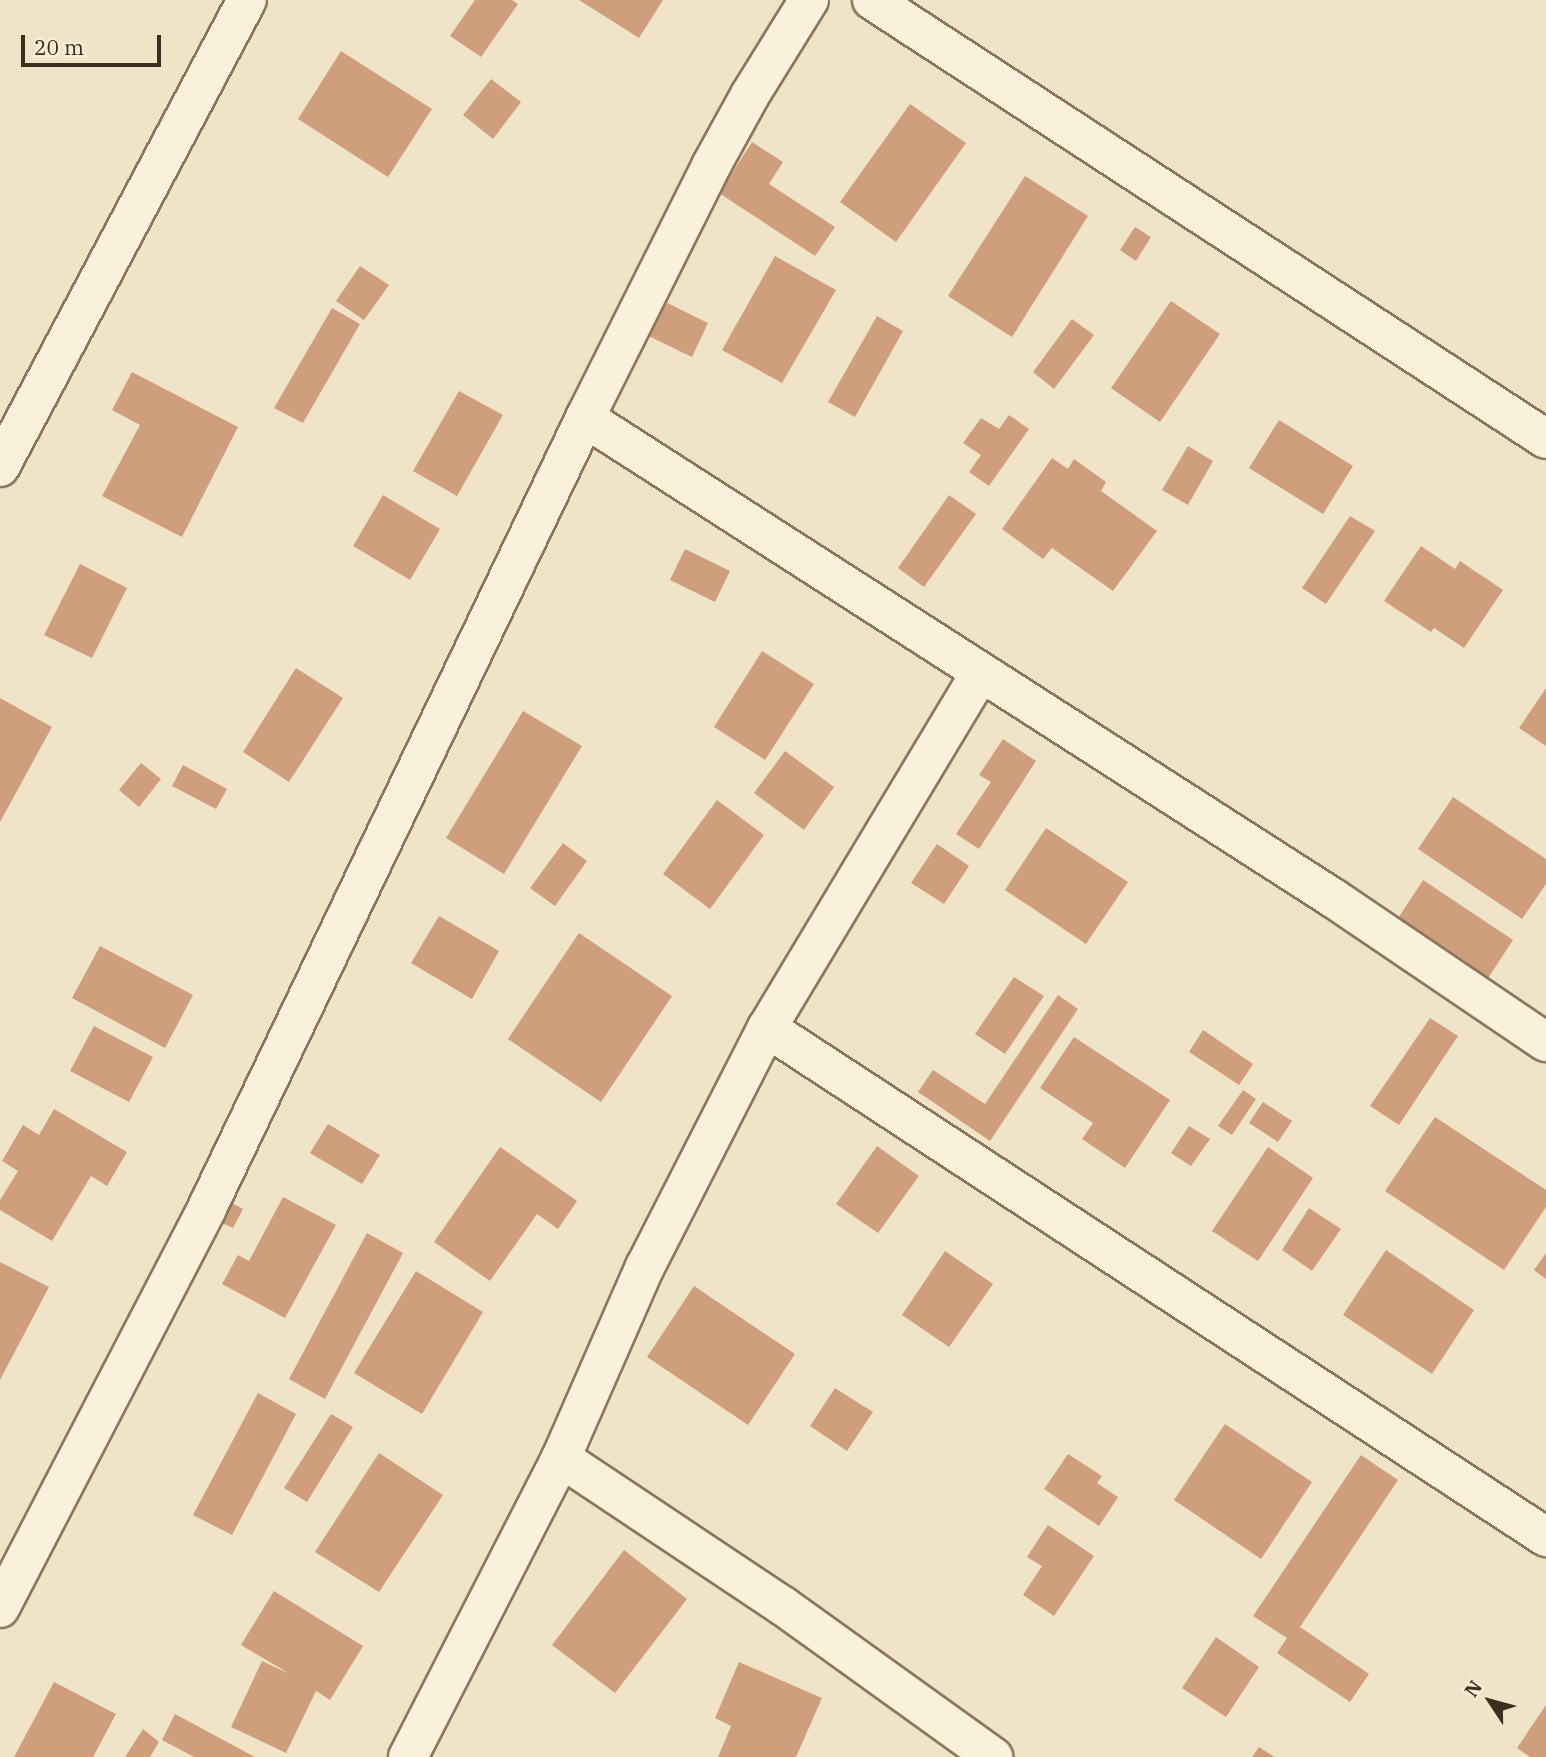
<!DOCTYPE html>
<style>
body{margin:0}
#map{position:relative;width:1546px;height:1757px;overflow:hidden;background:#f0e4c8;font-family:"IBM Plex Serif",serif}
div>[style]{position:absolute}
[style*='--x']{left:calc(var(--x)*1px);top:calc(var(--y)*1px);width:calc(var(--w)*1px);rotate:calc(var(--a)*1deg)}
.building>*{inset:0;background:#cf9f7d}
.roads{filter:drop-shadow(2px 0 #8d765c) drop-shadow(-2px 0 #8d765c) drop-shadow(0 2px #8d765c) drop-shadow(0 -2px #8d765c)}
.minor>*{height:38px;margin:-19px;padding:0 19px;transform-origin:19px;border-radius:19px;background:#faf1dc}
span{translate:-50% -50%;white-space:nowrap;text-align:center;line-height:1.15;-webkit-text-stroke:6px #f7eed8;paint-order:stroke}
.north{position:absolute;left:1455px;top:1666px;width:70px;height:70px;-webkit-text-stroke:5px #f7eed8;paint-order:stroke;rotate:306deg;font-size:19px;font-weight:700;line-height:28px;text-align:center;color:#3d2e20}
.north::after{content:'';display:block;margin:auto;width:24px;height:32px;background:#3d2e20;clip-path:polygon(50% 0,100% 100%,50% 72%,0 100%)}
.scale{position:absolute;left:21px;top:35px;width:140px;height:32px;box-sizing:border-box;border:4px solid #3d2e20;border-top:0;padding-left:9px;font-size:21px;line-height:24px;white-space:nowrap;color:#3d2e20;-webkit-text-stroke:5px #f7eed8;paint-order:stroke}
</style>
<div id="map">
<div class="building">
<div style="clip-path:polygon(475px 0,512px 0,518px 4px,481px 57px,450px 36px)"></div>
<div style="clip-path:polygon(579px 0,663px 0,639px 38px)"></div>
<div style="clip-path:polygon(341px 51px,432px 109px,388px 177px,298px 119px)"></div>
<div style="clip-path:polygon(491px 79px,521px 102px,493px 139px,463px 115px)"></div>
<div style="clip-path:polygon(910px 104px,966px 143px,896px 242px,840px 202px)"></div>
<div style="clip-path:polygon(752px 142px,783px 162px,769px 184px,835px 227px,815px 256px,719px 193px)"></div>
<div style="clip-path:polygon(1025px 176px,1088px 216px,1012px 337px,948px 296px)"></div>
<div style="clip-path:polygon(1135px 227px,1151px 237px,1136px 261px,1120px 250px)"></div>
<div style="clip-path:polygon(775px 256px,836px 290px,782px 383px,722px 350px)"></div>
<div style="clip-path:polygon(360px 266px,389px 285px,364px 320px,336px 301px)"></div>
<div style="clip-path:polygon(653px 296px,708px 323px,692px 357px,636px 330px)"></div>
<div style="clip-path:polygon(1171px 301px,1220px 334px,1160px 422px,1111px 388px)"></div>
<div style="clip-path:polygon(332px 308px,360px 324px,303px 423px,274px 408px)"></div>
<div style="clip-path:polygon(877px 316px,903px 331px,855px 417px,828px 402px)"></div>
<div style="clip-path:polygon(1072px 319px,1094px 335px,1054px 389px,1033px 372px)"></div>
<div style="clip-path:polygon(132px 372px,238px 427px,182px 537px,102px 496px,140px 425px,112px 410px)"></div>
<div style="clip-path:polygon(459px 391px,503px 415px,457px 496px,413px 471px)"></div>
<div style="clip-path:polygon(1009px 415px,1029px 429px,989px 486px,969px 472px,981px 455px,963px 443px,981px 418px,999px 429px)"></div>
<div style="clip-path:polygon(1279px 420px,1353px 466px,1323px 514px,1249px 468px)"></div>
<div style="clip-path:polygon(1188px 446px,1213px 461px,1188px 505px,1162px 490px)"></div>
<div style="clip-path:polygon(1052px 458px,1068px 469px,1074px 459px,1106px 482px,1101px 491px,1157px 531px,1113px 591px,1052px 548px,1043px 559px,1002px 529px)"></div>
<div style="clip-path:polygon(383px 495px,440px 529px,410px 580px,353px 546px)"></div>
<div style="clip-path:polygon(949px 495px,976px 514px,924px 587px,898px 568px)"></div>
<div style="clip-path:polygon(1350px 516px,1375px 531px,1326px 604px,1302px 588px)"></div>
<div style="clip-path:polygon(1421px 546px,1455px 569px,1460px 561px,1503px 590px,1464px 648px,1434px 628px,1431px 632px,1384px 601px)"></div>
<div style="clip-path:polygon(685px 549px,730px 571px,715px 602px,670px 580px)"></div>
<div style="clip-path:polygon(80px 564px,127px 588px,92px 658px,44px 635px)"></div>
<div style="clip-path:polygon(762px 651px,814px 684px,765px 760px,714px 727px)"></div>
<div style="clip-path:polygon(296px 668px,343px 698px,289px 782px,243px 752px)"></div>
<div style="clip-path:polygon(1546px 688px,1546px 746px,1519px 728px)"></div>
<div style="clip-path:polygon(0 698px,52px 727px,0 822px)"></div>
<div style="clip-path:polygon(523px 711px,582px 746px,504px 874px,446px 838px)"></div>
<div style="clip-path:polygon(1003px 739px,1036px 761px,979px 849px,956px 834px,991px 782px,979px 775px)"></div>
<div style="clip-path:polygon(785px 751px,834px 787px,804px 830px,754px 793px)"></div>
<div style="clip-path:polygon(141px 763px,161px 779px,139px 807px,119px 790px)"></div>
<div style="clip-path:polygon(183px 765px,227px 789px,216px 809px,172px 786px)"></div>
<div style="clip-path:polygon(1453px 797px,1546px 859px,1546px 884px,1522px 919px,1418px 849px)"></div>
<div style="clip-path:polygon(717px 800px,764px 835px,710px 909px,663px 874px)"></div>
<div style="clip-path:polygon(1046px 828px,1128px 882px,1086px 944px,1005px 890px)"></div>
<div style="clip-path:polygon(563px 843px,587px 861px,555px 906px,530px 888px)"></div>
<div style="clip-path:polygon(937px 844px,969px 866px,944px 904px,911px 883px)"></div>
<div style="clip-path:polygon(1423px 880px,1513px 940px,1483px 986px,1393px 926px)"></div>
<div style="clip-path:polygon(439px 916px,499px 951px,472px 999px,411px 963px)"></div>
<div style="clip-path:polygon(579px 933px,672px 996px,601px 1102px,508px 1039px)"></div>
<div style="clip-path:polygon(100px 946px,193px 995px,165px 1048px,72px 998px)"></div>
<div style="clip-path:polygon(1014px 977px,1044px 996px,1005px 1054px,975px 1034px)"></div>
<div style="clip-path:polygon(1058px 995px,1078px 1009px,990px 1141px,918px 1092px,933px 1070px,985px 1104px)"></div>
<div style="clip-path:polygon(1430px 1018px,1458px 1036px,1399px 1125px,1370px 1106px)"></div>
<div style="clip-path:polygon(94px 1026px,153px 1057px,129px 1102px,70px 1071px)"></div>
<div style="clip-path:polygon(1203px 1030px,1253px 1064px,1239px 1085px,1189px 1052px)"></div>
<div style="clip-path:polygon(1074px 1037px,1170px 1100px,1125px 1168px,1082px 1139px,1093px 1123px,1040px 1088px)"></div>
<div style="clip-path:polygon(1243px 1090px,1256px 1099px,1232px 1135px,1218px 1126px)"></div>
<div style="clip-path:polygon(1263px 1102px,1292px 1121px,1278px 1142px,1249px 1123px)"></div>
<div style="clip-path:polygon(54px 1109px,127px 1152px,107px 1186px,91px 1176px,52px 1241px,0 1210px,0 1200px,18px 1171px,2px 1161px,23px 1125px,39px 1135px)"></div>
<div style="clip-path:polygon(1435px 1117px,1546px 1190px,1546px 1207px,1504px 1270px,1385px 1191px)"></div>
<div style="clip-path:polygon(328px 1124px,380px 1155px,362px 1184px,310px 1153px)"></div>
<div style="clip-path:polygon(1189px 1126px,1210px 1139px,1191px 1166px,1171px 1153px)"></div>
<div style="clip-path:polygon(877px 1146px,919px 1176px,878px 1233px,836px 1204px)"></div>
<div style="clip-path:polygon(500px 1147px,577px 1201px,558px 1229px,537px 1214px,490px 1281px,434px 1242px)"></div>
<div style="clip-path:polygon(1268px 1147px,1313px 1178px,1258px 1261px,1212px 1231px)"></div>
<div style="clip-path:polygon(283px 1197px,336px 1225px,285px 1318px,222px 1284px,238px 1255px,249px 1261px)"></div>
<div style="clip-path:polygon(228px 1201px,243px 1209px,233px 1228px,218px 1221px)"></div>
<div style="clip-path:polygon(1309px 1208px,1341px 1229px,1312px 1271px,1282px 1250px)"></div>
<div style="clip-path:polygon(367px 1233px,403px 1253px,325px 1399px,289px 1379px)"></div>
<div style="clip-path:polygon(1386px 1250px,1474px 1310px,1432px 1374px,1343px 1315px)"></div>
<div style="clip-path:polygon(945px 1251px,993px 1284px,949px 1347px,902px 1315px)"></div>
<div style="clip-path:polygon(1546px 1253px,1546px 1279px,1534px 1270px)"></div>
<div style="clip-path:polygon(0 1262px,49px 1287px,0 1380px)"></div>
<div style="clip-path:polygon(416px 1271px,483px 1312px,422px 1414px,354px 1373px)"></div>
<div style="clip-path:polygon(694px 1286px,795px 1354px,748px 1425px,647px 1357px)"></div>
<div style="clip-path:polygon(835px 1388px,873px 1412px,847px 1451px,810px 1426px)"></div>
<div style="clip-path:polygon(258px 1393px,296px 1414px,232px 1535px,193px 1515px)"></div>
<div style="clip-path:polygon(331px 1414px,353px 1427px,307px 1502px,284px 1488px)"></div>
<div style="clip-path:polygon(1225px 1424px,1312px 1482px,1261px 1559px,1174px 1500px)"></div>
<div style="clip-path:polygon(379px 1453px,443px 1495px,379px 1592px,315px 1552px)"></div>
<div style="clip-path:polygon(1068px 1454px,1102px 1476px,1097px 1483px,1118px 1497px,1099px 1526px,1044px 1489px)"></div>
<div style="clip-path:polygon(1361px 1455px,1398px 1480px,1300px 1627px,1369px 1674px,1350px 1702px,1277px 1653px,1287px 1638px,1253px 1616px)"></div>
<div style="clip-path:polygon(1048px 1525px,1094px 1556px,1054px 1616px,1023px 1595px,1042px 1566px,1027px 1557px)"></div>
<div style="clip-path:polygon(624px 1550px,687px 1599px,615px 1693px,552px 1645px)"></div>
<div style="clip-path:polygon(274px 1591px,363px 1646px,330px 1700px,316px 1691px,286px 1753px,231px 1727px,262px 1661px,290px 1674px,241px 1645px)"></div>
<div style="clip-path:polygon(1216px 1637px,1259px 1667px,1226px 1717px,1182px 1688px)"></div>
<div style="clip-path:polygon(739px 1662px,822px 1698px,796px 1757px,718px 1757px,731px 1726px,715px 1718px)"></div>
<div style="clip-path:polygon(54px 1682px,116px 1714px,93px 1757px,14px 1757px)"></div>
<div style="clip-path:polygon(1546px 1705px,1546px 1757px,1530px 1757px,1517px 1748px)"></div>
<div style="clip-path:polygon(175px 1714px,255px 1757px,194px 1757px,162px 1740px)"></div>
<div style="clip-path:polygon(143px 1729px,159px 1742px,150px 1757px,125px 1757px)"></div>
<div style="clip-path:polygon(1259px 1747px,1275px 1757px,1252px 1757px)"></div>
</div>
<div class="roads">
<div class="minor">
<div style="--x:872;--y:0;--w:804;--a:33.08"></div>
<div style="--x:585;--y:418;--w:889;--a:32.69"></div>
<div style="--x:1333;--y:898;--w:257;--a:34.1"></div>
<div style="--x:0;--y:467;--w:528;--a:-62.13"></div>
<div style="--x:767;--y:1028;--w:931;--a:33.16"></div>
<div style="--x:561;--y:1458;--w:267;--a:33.7"></div>
<div style="--x:783;--y:1606;--w:259;--a:35.7"></div>
<div style="--x:0;--y:1608;--w:450;--a:-62.6"></div>
<div style="--x:207;--y:1208;--w:876;--a:-64.43"></div>
<div style="--x:585;--y:418;--w:282;--a:-63.4"></div>
<div style="--x:711;--y:166;--w:81;--a:-61.2"></div>
<div style="--x:750;--y:95;--w:112;--a:-58.2"></div>
<div style="--x:408;--y:1757;--w:336;--a:-62.9"></div>
<div style="--x:561;--y:1458;--w:209;--a:-66.3"></div>
<div style="--x:645;--y:1267;--w:268;--a:-63"></div>
<div style="--x:767;--y:1028;--w:413;--a:-59"></div>
</div>
</div>
<div class="north">N</div>
<div class="scale">20 m</div>
</div>
